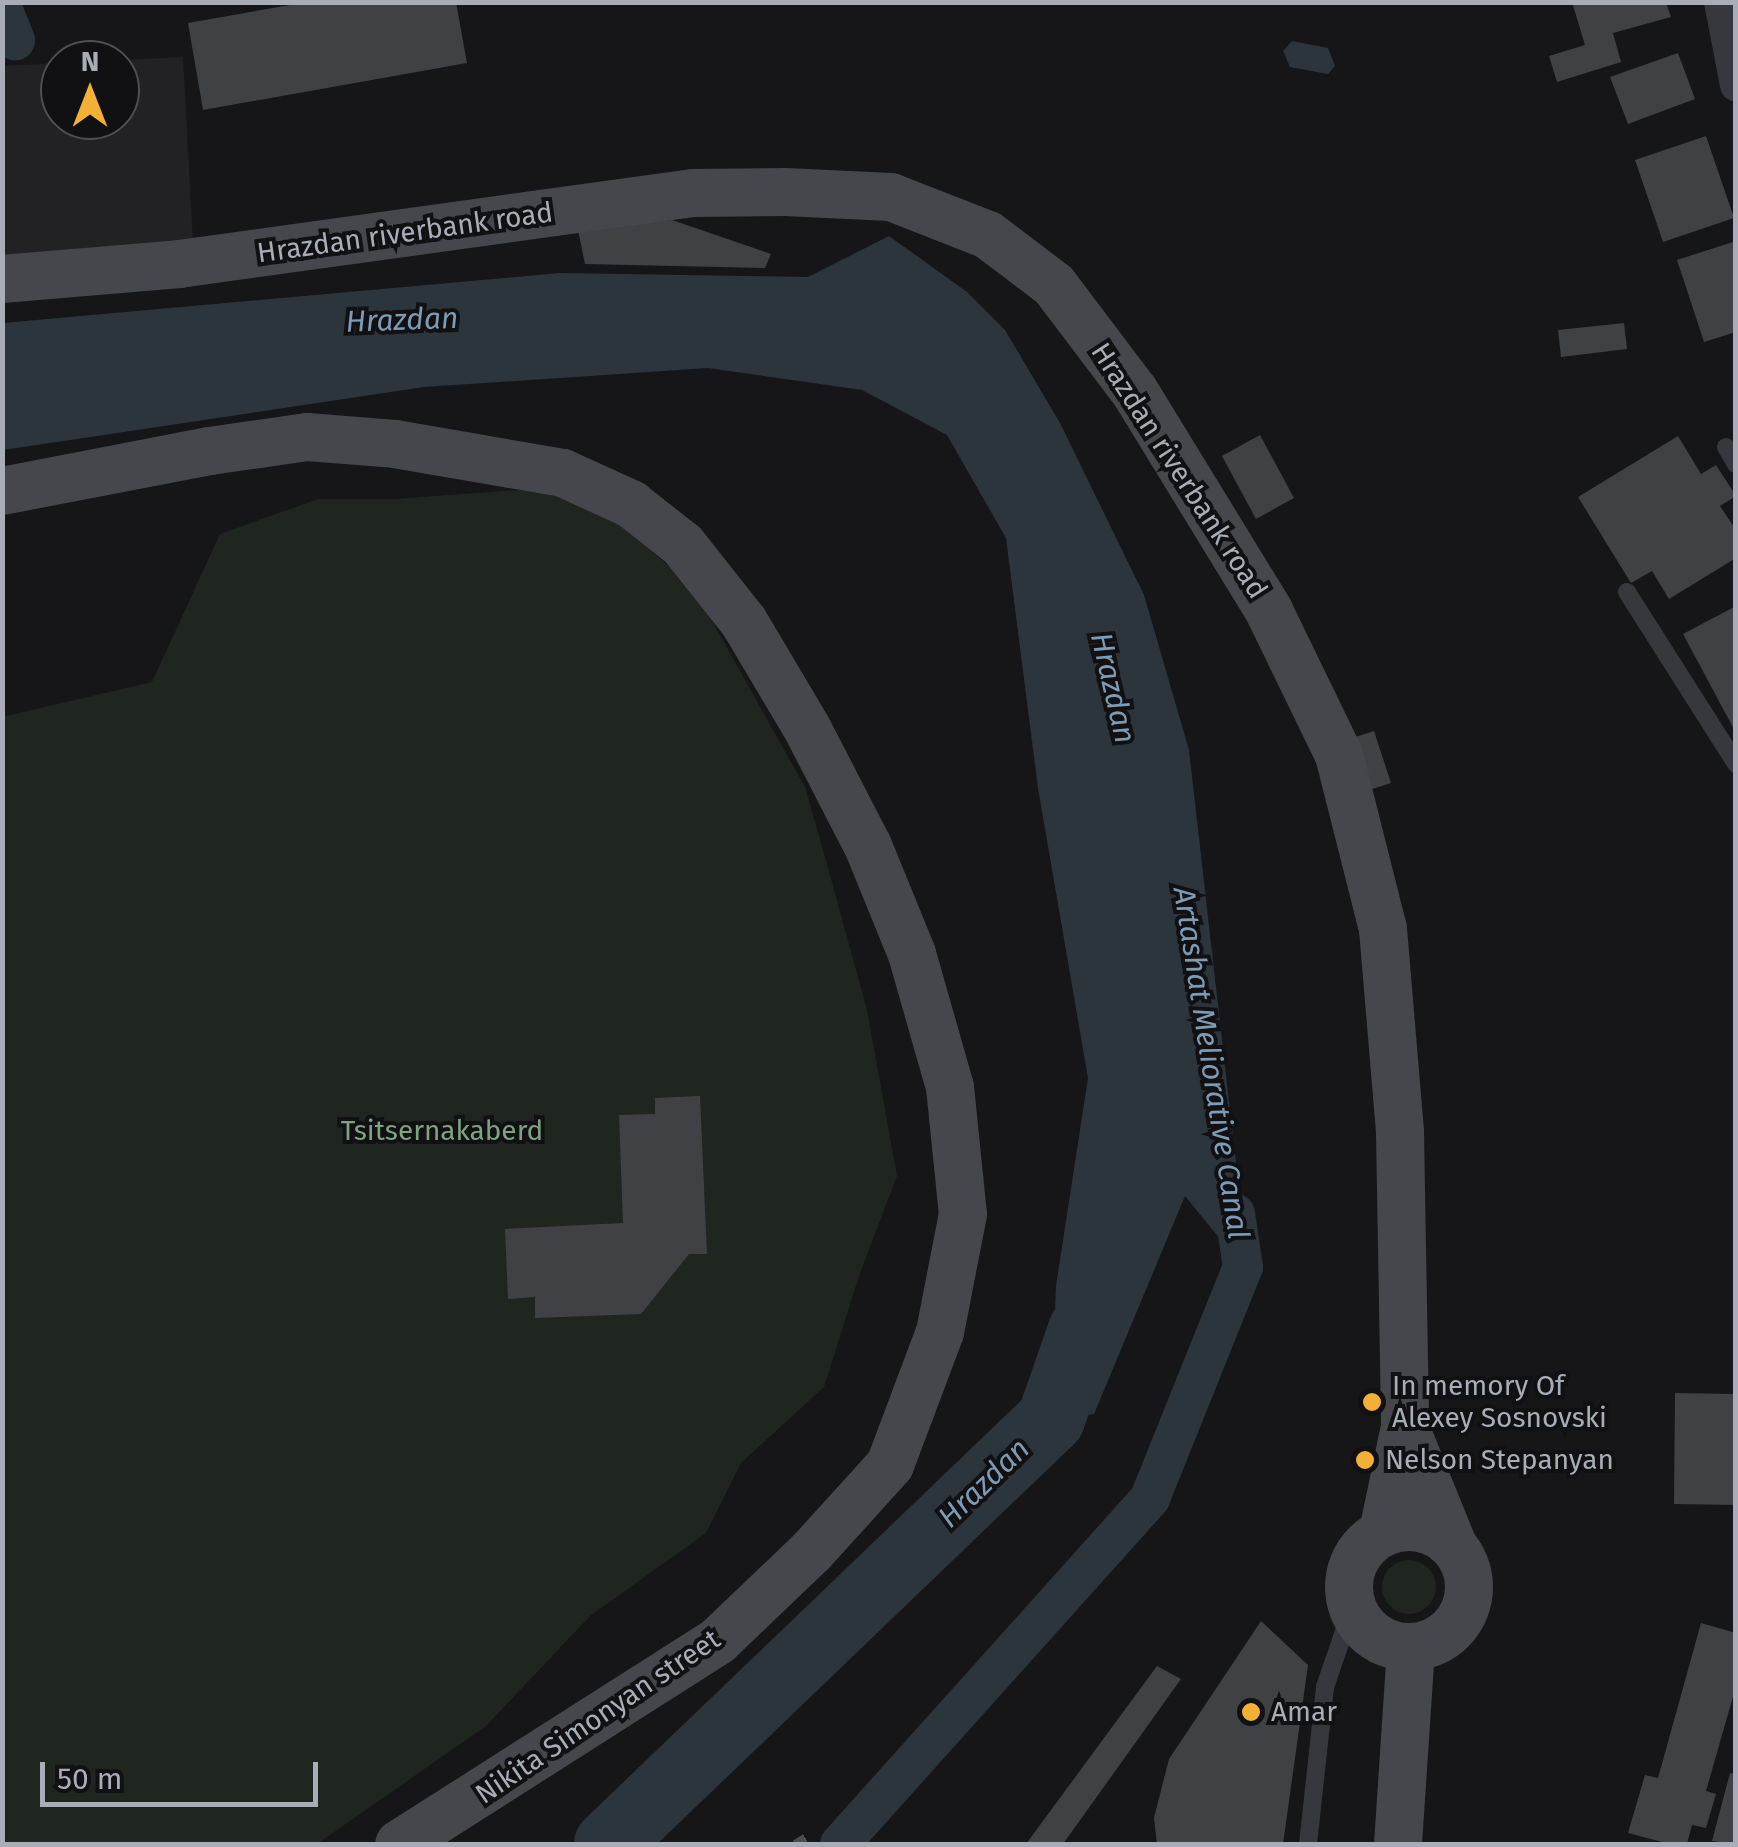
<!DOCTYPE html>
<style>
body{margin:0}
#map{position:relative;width:1738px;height:1847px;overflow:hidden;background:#161618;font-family:"Fira Sans",sans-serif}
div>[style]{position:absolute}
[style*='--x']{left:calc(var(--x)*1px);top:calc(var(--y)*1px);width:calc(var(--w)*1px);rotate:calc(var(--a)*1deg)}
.built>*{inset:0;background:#222225}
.green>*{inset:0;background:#1e261f}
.round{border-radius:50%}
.water>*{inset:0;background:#2c353c}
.canal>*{height:40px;margin:-20px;padding:0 20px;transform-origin:20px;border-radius:20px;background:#2c353c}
.river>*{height:68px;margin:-34px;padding:0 34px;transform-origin:34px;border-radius:34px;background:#2c353c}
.building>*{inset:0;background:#404145}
.lane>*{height:18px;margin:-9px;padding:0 9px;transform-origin:9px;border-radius:9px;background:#37383d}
.street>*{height:32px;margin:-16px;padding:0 16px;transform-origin:16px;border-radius:16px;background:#37383d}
.secondary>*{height:48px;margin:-24px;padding:0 24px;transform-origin:24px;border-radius:24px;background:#45474d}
.secondary>.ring{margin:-24px;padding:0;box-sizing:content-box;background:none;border:48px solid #45474d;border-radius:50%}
.rail>*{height:8px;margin-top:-4px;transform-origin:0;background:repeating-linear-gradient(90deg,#4a4c52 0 12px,transparent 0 22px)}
.dots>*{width:28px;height:28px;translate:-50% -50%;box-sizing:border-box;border:5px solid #111113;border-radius:50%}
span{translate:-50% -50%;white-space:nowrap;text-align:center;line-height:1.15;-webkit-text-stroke:8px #111113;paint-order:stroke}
.street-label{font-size:28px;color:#a8adb8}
.park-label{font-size:28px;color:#7fa381}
.poi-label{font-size:28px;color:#a8adb8}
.left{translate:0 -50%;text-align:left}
.water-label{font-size:30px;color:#7f9bb3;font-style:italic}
.frame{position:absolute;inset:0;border:5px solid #a8adb8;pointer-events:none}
.north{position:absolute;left:40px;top:40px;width:100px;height:100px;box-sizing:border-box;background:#111113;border:2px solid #4d4f55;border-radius:50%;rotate:0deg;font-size:28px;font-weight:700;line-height:40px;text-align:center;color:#a8adb8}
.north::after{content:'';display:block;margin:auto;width:35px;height:45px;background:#f2b134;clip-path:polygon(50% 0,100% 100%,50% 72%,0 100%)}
.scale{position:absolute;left:40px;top:1762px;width:278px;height:45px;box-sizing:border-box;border:5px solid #a8adb8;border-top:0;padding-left:12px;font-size:30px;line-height:35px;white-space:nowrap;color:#a8adb8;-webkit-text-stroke:8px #111113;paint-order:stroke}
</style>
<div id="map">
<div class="built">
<div style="clip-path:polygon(183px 57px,193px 243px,3px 256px,3px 66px,60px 63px,60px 120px,120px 120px,119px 60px)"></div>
</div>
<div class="green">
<div style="clip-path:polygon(573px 486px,692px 585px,805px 787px,825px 857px,867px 1010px,897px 1176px,860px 1273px,824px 1387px,741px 1463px,706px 1533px,590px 1616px,486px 1726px,317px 1844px,3px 1844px,2px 717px,152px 682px,220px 534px,318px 499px,395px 499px)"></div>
<div class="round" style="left:1382px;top:1560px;width:54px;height:54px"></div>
</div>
<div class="water">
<div style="clip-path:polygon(1292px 41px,1328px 48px,1335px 66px,1328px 74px,1290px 67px,1283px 51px)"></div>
<div style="clip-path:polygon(889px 236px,967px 292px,1005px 330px,1060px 423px,1144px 595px,1189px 750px,1242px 1216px,1243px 1267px,1185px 1196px,1094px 1414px,1051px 1419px,1056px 1286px,1088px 1078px,1038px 788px,1006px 538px,947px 435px,862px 390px,708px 368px,424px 387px,3px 450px,3px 323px,560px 273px,808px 277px)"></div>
</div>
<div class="canal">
<div style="--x:2;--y:8;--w:35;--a:68"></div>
<div style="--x:840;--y:1844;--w:465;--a:-48.1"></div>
<div style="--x:1150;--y:1498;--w:249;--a:-68.1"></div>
<div style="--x:1243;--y:1267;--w:54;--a:-98.6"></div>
</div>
<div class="river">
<div style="--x:608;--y:1844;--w:614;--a:-43.81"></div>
<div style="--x:1051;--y:1419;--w:94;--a:-70.8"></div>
</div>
<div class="building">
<div style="clip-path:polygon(307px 2px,456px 2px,467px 63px,203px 110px,188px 23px)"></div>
<div style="clip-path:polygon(1572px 2px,1666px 2px,1671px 17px,1613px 33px,1621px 62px,1557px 82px,1549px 56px,1585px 45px)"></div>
<div style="clip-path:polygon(1678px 53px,1695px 99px,1628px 124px,1610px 77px)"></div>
<div style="clip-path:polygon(1706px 136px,1734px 218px,1663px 242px,1635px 160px)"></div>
<div style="clip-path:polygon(672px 220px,771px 254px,765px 268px,585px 264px,578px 230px)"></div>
<div style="clip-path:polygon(1736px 241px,1736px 332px,1704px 342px,1677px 260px)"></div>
<div style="clip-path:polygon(1624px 323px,1627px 349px,1561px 357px,1558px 330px)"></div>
<div style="clip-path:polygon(1260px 435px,1294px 498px,1256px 519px,1222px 456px)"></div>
<div style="clip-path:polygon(1678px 436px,1701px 474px,1716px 465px,1736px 496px,1720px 506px,1736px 530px,1736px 558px,1669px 599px,1652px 571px,1631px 583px,1578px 497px)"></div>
<div style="clip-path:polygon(1736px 606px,1736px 733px,1683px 634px)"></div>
<div style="clip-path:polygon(1374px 731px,1391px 783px,1366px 791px,1349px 739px)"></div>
<div style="clip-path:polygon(700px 1096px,707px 1254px,689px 1254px,641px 1314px,535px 1318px,535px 1297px,508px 1299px,505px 1229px,623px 1223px,619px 1115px,655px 1114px,655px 1098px)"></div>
<div style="clip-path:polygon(1675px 1393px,1736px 1394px,1736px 1505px,1674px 1504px)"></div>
<div style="clip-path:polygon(1261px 1621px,1308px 1665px,1283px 1844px,1157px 1844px,1154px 1818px,1169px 1759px)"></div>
<div style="clip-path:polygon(1701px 1623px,1736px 1633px,1736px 1686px,1706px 1791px,1716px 1794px,1706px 1828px,1692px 1825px,1687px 1844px,1670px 1844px,1628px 1833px,1645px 1775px,1658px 1778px)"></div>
<div style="clip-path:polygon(1157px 1666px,1181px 1679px,1063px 1844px,1026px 1844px)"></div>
<div style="clip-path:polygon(1730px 1773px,1736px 1774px,1736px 1844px,1712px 1841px)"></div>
</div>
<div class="lane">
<div style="--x:1726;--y:447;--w:20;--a:60"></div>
<div style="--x:1627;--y:592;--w:204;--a:57.6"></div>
<div style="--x:1308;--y:1844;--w:158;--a:-83.8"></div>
<div style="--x:1325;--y:1687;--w:83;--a:-71.1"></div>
</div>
<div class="street">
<div style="--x:1720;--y:2;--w:85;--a:79.1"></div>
</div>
<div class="secondary">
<div style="--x:2;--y:279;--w:178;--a:-4.8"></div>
<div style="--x:179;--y:264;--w:519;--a:-7.86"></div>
<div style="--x:693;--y:193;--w:92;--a:-0.6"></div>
<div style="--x:785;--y:192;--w:106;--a:2.7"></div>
<div style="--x:891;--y:197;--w:104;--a:21.4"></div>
<div style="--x:988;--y:235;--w:83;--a:37.1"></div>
<div style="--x:1054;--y:285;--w:134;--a:52.9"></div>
<div style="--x:1135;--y:392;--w:257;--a:58.5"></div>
<div style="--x:1269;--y:611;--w:160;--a:64.1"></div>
<div style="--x:1339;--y:755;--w:179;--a:75.8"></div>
<div style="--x:1383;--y:929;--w:204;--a:85.2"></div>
<div style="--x:1400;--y:1132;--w:295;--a:89"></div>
<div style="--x:1405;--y:1427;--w:107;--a:101.8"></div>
<div style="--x:2;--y:491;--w:212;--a:-10.9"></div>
<div style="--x:210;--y:451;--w:98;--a:-8.2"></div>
<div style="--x:307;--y:437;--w:88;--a:4.5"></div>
<div style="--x:395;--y:444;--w:170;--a:9.8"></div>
<div style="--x:563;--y:473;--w:75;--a:24.5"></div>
<div style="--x:631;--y:504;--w:66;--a:38.3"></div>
<div style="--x:683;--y:545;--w:98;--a:51.6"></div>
<div style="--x:744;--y:622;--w:123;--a:59.3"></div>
<div style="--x:807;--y:728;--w:133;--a:62.7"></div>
<div style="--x:868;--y:846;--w:117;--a:67.8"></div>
<div style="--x:912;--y:954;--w:138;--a:74.1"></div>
<div style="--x:950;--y:1087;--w:128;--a:84.2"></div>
<div style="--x:963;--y:1214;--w:120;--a:101"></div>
<div style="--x:940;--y:1332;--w:142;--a:110.6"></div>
<div style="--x:890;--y:1465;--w:118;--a:132.2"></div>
<div style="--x:811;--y:1552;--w:129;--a:136.3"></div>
<div style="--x:718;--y:1641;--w:378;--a:147.5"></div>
<div style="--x:1405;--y:1427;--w:127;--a:67.9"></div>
<div class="ring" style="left:1349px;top:1527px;width:72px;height:72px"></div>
<div style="--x:1398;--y:1844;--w:197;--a:-86.2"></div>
</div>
<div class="rail">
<div style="--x:795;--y:1844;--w:21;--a:-31"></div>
</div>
<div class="dots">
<div style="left:1372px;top:1402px;background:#f2b134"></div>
<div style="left:1365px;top:1460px;background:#f2b134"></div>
<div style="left:1251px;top:1712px;background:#f2b134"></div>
</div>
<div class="street-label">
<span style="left:405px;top:233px;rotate:-8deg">Hrazdan riverbank road</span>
<span style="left:1179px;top:471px;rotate:57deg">Hrazdan riverbank road</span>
<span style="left:598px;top:1717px;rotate:-34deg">Nikita Simonyan street</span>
</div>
<div class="park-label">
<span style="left:442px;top:1131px">Tsitsernakaberd</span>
</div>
<div class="poi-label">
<span class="left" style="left:1392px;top:1402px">In memory Of<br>Alexey Sosnovski</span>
<span class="left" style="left:1385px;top:1460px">Nelson Stepanyan</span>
<span class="left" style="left:1271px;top:1712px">Amar</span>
</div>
<div class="water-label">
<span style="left:402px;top:320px;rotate:-2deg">Hrazdan</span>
<span style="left:1113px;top:688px;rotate:77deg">Hrazdan</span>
<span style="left:1211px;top:1063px;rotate:81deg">Artashat Meliorative Canal</span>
<span style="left:984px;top:1483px;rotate:-44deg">Hrazdan</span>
</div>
<div class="frame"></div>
<div class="north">N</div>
<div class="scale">50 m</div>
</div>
